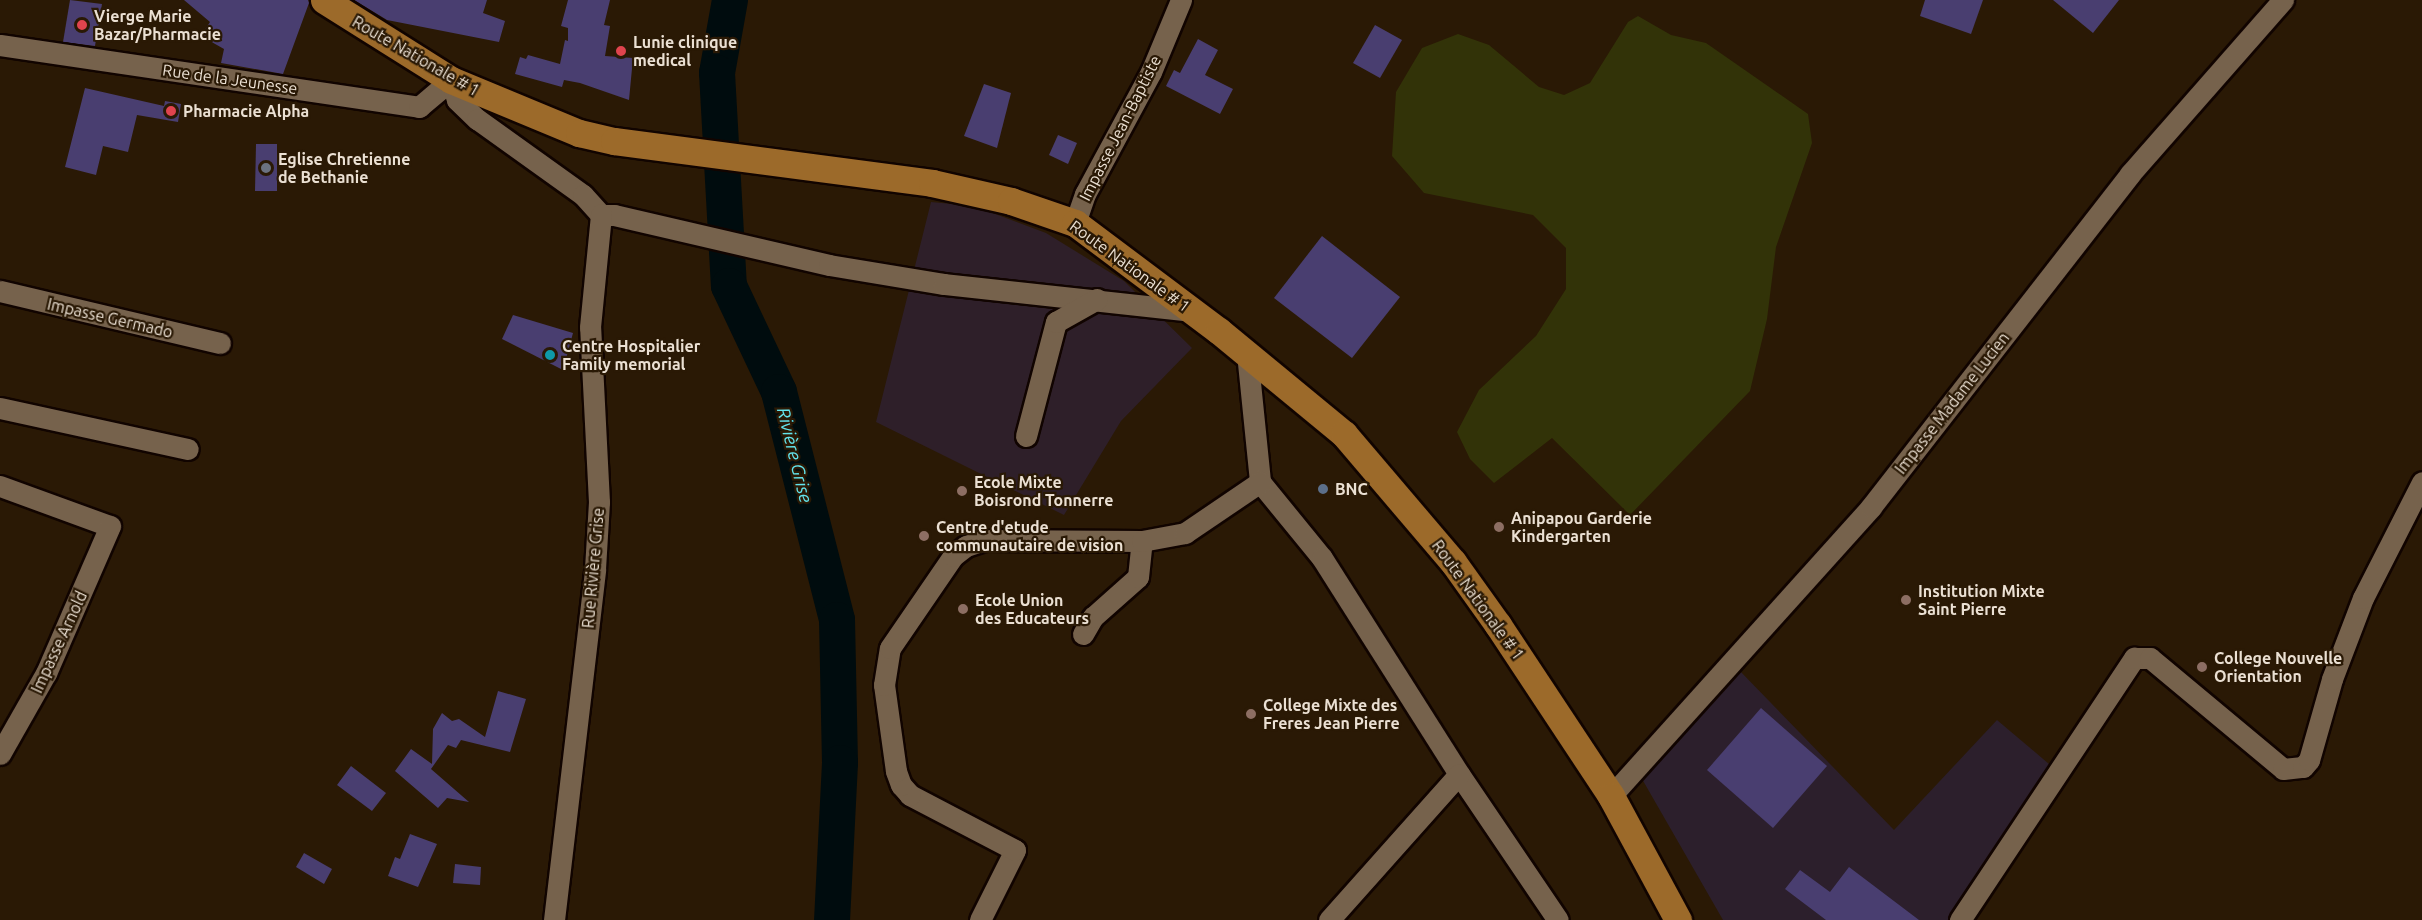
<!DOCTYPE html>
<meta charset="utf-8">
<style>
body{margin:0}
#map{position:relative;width:2422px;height:920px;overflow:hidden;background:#2a1905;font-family:Ubuntu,sans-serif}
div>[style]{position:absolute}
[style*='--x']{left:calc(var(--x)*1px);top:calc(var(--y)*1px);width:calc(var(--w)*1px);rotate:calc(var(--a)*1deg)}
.commercial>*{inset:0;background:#2e1f29}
.industrial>*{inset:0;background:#2c1f2c}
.green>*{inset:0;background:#323308}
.river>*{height:36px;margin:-18px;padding:0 18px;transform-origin:18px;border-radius:18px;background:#000c0e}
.building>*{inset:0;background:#493e70}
.roads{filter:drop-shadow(2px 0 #110400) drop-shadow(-2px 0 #110400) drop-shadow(0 2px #110400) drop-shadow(0 -2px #110400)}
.minor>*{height:21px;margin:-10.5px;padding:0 10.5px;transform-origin:10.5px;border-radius:10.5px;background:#76624c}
.major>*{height:27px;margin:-13.5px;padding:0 13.5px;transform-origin:13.5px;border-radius:13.5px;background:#9c6a2a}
.dots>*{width:16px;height:16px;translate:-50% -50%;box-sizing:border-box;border:3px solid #2a1905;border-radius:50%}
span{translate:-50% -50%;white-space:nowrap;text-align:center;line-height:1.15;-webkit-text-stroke:4.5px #2a1905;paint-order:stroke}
.poi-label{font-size:16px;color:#ebe0d3;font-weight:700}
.left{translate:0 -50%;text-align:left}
.street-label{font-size:16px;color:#ebe0d3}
.water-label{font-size:18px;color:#63e4ed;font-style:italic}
</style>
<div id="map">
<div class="commercial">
<div style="clip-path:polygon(931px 202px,974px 206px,1046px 233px,1124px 281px,1192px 348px,1121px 421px,1064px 515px,876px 422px)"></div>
</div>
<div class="industrial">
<div style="clip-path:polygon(1739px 670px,1894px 830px,1997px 720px,2062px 775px,1990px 898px,1972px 920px,1723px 920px,1642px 779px)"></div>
</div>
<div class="green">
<div style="clip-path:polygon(1638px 16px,1671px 35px,1706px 43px,1808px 114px,1812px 143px,1776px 247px,1767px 319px,1750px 391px,1630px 515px,1552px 438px,1494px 483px,1470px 459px,1457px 432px,1479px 390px,1536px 336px,1566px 289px,1566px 248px,1533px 215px,1424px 193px,1392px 156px,1396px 92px,1422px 48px,1458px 34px,1489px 45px,1539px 87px,1564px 95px,1590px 83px,1628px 22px)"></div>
</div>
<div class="river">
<div style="--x:730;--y:0;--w:74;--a:100.1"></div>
<div style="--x:717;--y:73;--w:213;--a:86.8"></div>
<div style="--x:729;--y:286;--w:117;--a:64.7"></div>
<div style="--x:779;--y:392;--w:235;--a:75.7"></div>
<div style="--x:837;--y:620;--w:143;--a:88.8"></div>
<div style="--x:840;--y:763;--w:157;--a:92.9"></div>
</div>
<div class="building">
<div style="clip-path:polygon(70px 0,102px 4px,95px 46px,63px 42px)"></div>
<div style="clip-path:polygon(184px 0,308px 0,309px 3px,283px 74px,221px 63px,224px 49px,201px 36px,210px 22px)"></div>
<div style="clip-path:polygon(354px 0,487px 0,483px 13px,505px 21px,499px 42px,387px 20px)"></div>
<div style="clip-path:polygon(568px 0,610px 0,604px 25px,610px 26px,605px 56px,633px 58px,629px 100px,580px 83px,564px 80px,562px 87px,515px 74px,520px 57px,526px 59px,528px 55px,560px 64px,565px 40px,568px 41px,568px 28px,561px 26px)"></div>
<div style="clip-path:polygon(1925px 0,1983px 0,1971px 34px,1920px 16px)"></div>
<div style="clip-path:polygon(2053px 0,2119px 0,2093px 33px)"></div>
<div style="clip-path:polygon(1375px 25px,1402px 40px,1380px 78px,1353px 63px)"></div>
<div style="clip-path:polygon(1198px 39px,1218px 50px,1205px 75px,1233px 89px,1220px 114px,1166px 86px,1174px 70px,1180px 73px)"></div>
<div style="clip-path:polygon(984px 84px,1011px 93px,997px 148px,964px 136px)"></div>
<div style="clip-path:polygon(85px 88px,164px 106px,165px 101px,181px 104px,178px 122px,137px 115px,128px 152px,103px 146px,96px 175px,65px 167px)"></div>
<div style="clip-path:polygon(1058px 135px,1077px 143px,1068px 164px,1049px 155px)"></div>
<div style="clip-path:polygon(256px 144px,277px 144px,277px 191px,255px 191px)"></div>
<div style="clip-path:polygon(1322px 236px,1400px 297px,1352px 358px,1274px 298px)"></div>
<div style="clip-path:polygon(513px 315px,573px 333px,563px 370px,502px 339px)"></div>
<div style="clip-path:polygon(498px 691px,526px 699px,510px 752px,461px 740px,456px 748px,448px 745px,431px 769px,469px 802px,447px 798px,438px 808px,395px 771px,411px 749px,432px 764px,433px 729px,442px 713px,452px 721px,459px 719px,485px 737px)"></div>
<div style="clip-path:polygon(1761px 708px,1827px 766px,1773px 828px,1707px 770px)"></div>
<div style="clip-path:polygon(351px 766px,386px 793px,372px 811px,337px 785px)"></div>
<div style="clip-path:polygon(410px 834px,437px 844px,418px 887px,388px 876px,395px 857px,400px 859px)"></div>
<div style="clip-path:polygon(304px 853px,332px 869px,324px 884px,296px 867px)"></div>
<div style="clip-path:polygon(455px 864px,481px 867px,480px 885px,453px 883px)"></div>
<div style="clip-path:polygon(1849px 867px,1919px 920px,1826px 920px,1785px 889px,1800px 870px,1830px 892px)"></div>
</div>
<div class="roads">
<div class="minor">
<div style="--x:0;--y:45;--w:424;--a:8.4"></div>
<div style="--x:419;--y:107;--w:42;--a:-40.2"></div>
<div style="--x:451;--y:80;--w:21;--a:73"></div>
<div style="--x:457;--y:100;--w:28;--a:44"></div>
<div style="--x:477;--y:119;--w:130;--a:35.6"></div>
<div style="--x:583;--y:195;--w:27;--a:48"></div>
<div style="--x:601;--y:215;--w:13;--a:0"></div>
<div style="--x:614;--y:215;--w:221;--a:13.1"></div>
<div style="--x:829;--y:265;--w:117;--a:9.4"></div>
<div style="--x:944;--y:284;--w:249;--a:6.2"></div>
<div style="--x:1075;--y:223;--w:31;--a:-71"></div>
<div style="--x:1085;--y:194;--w:139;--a:-61.6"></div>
<div style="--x:1151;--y:72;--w:78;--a:-67.4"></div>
<div style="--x:0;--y:291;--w:226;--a:13.3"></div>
<div style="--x:1247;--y:353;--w:130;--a:84.2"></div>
<div style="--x:1260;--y:482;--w:98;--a:50.8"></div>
<div style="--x:1322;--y:558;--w:256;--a:57.6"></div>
<div style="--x:1459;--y:774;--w:176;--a:55.9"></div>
<div style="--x:0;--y:408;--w:192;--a:12.3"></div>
<div style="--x:1026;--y:436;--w:118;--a:-75.3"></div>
<div style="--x:1056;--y:322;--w:47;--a:-29.3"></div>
<div style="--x:0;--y:486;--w:117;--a:20"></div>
<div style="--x:110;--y:526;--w:160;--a:113.5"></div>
<div style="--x:46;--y:673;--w:93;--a:119.6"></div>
<div style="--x:1083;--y:634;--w:20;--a:-60"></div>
<div style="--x:1093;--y:617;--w:60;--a:-41.6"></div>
<div style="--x:1138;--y:577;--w:36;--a:-84"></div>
<div style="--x:1611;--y:796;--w:389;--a:-48"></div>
<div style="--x:1871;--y:507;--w:422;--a:-52.1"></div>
<div style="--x:2130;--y:174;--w:232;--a:-48.7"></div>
<div style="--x:554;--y:920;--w:353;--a:-83.3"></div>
<div style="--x:595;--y:569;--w:67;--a:-86.6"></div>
<div style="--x:599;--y:502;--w:175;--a:-92.9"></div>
<div style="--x:590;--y:327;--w:113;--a:-84.4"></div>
<div style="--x:980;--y:920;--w:78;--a:-63.4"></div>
<div style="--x:1015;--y:850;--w:119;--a:-152.4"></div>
<div style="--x:910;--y:795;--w:13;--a:-132"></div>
<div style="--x:901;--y:785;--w:15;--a:-110"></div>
<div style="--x:896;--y:771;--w:87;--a:-97.9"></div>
<div style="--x:884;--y:685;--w:37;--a:-81"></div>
<div style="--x:890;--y:648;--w:112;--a:-55.6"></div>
<div style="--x:953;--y:556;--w:16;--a:-38"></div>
<div style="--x:966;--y:546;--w:19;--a:-18"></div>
<div style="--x:984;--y:540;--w:158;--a:0.4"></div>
<div style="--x:1142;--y:541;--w:44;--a:-10.5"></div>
<div style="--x:1185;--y:533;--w:91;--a:-34.2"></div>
<div style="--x:1329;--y:920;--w:195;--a:-48.3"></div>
<div style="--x:1960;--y:920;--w:315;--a:-56.4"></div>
<div style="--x:2134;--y:658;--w:16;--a:0"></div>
<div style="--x:2150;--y:658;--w:173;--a:39.8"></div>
<div style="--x:2283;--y:769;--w:20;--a:-6"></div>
<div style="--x:2303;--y:767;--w:9;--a:-49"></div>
<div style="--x:2309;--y:760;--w:84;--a:-74.1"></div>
<div style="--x:2332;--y:679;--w:87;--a:-69.1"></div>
<div style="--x:2363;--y:598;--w:130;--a:-63"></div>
</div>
<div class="major">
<div style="--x:324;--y:0;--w:150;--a:32.2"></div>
<div style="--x:451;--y:80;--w:139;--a:22.5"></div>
<div style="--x:579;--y:133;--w:36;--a:13"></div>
<div style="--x:614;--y:141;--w:321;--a:7.5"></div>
<div style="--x:932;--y:183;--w:81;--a:12.8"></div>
<div style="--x:1011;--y:201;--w:68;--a:19"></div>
<div style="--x:1075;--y:223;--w:180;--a:36.9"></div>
<div style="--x:1219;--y:331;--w:162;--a:39.5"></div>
<div style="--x:1344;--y:434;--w:168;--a:49.6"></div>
<div style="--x:1453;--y:562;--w:77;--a:54.5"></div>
<div style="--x:1498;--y:625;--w:205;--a:56.5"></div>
<div style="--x:1611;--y:796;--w:141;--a:61.6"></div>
</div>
</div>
<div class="dots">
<div style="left:82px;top:25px;background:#e0444e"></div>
<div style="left:621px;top:51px;background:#e0444e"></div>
<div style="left:171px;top:111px;background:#e0444e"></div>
<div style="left:266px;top:168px;background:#6b7280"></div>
<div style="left:550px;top:355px;background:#0f9aa8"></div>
<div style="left:1323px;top:489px;background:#5c6f8a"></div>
<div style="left:962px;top:491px;background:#8d6e63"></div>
<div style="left:1499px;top:527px;background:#8d6e63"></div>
<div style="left:924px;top:536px;background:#8d6e63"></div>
<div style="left:1906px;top:600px;background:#8d6e63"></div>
<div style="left:963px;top:609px;background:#8d6e63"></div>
<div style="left:2202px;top:667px;background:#8d6e63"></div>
<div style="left:1251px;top:714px;background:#8d6e63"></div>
</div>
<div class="poi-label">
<span class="left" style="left:94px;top:25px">Vierge Marie<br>Bazar/Pharmacie</span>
<span class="left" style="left:633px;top:51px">Lunie clinique<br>medical</span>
<span class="left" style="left:183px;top:111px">Pharmacie Alpha</span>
<span class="left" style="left:278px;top:168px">Eglise Chretienne<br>de Bethanie</span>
<span class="left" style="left:562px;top:355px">Centre Hospitalier<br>Family memorial</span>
<span class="left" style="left:974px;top:491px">Ecole Mixte<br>Boisrond Tonnerre</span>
<span class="left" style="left:1335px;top:489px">BNC</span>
<span class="left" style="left:1511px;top:527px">Anipapou Garderie<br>Kindergarten</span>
<span class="left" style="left:936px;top:536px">Centre d'etude<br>communautaire de vision</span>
<span class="left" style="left:1918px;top:600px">Institution Mixte<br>Saint Pierre</span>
<span class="left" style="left:975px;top:609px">Ecole Union<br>des Educateurs</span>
<span class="left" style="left:2214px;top:667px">College Nouvelle<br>Orientation</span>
<span class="left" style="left:1263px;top:714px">College Mixte des<br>Freres Jean Pierre</span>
</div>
<div class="street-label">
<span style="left:416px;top:56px;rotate:30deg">Route Nationale # 1</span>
<span style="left:230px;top:79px;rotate:8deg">Rue de la Jeunesse</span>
<span style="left:1120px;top:128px;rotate:-63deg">Impasse Jean-Baptiste</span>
<span style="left:1130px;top:266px;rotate:36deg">Route Nationale # 1</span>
<span style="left:110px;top:318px;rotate:13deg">Impasse Germado</span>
<span style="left:1952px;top:403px;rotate:-52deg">Impasse Madame Lucien</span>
<span style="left:593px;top:568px;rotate:-85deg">Rue Rivière Grise</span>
<span style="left:1478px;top:600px;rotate:54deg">Route Nationale # 1</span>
<span style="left:59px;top:642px;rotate:-65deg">Impasse Arnold</span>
</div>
<div class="water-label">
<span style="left:795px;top:455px;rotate:76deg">Rivière Grise</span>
</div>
</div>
